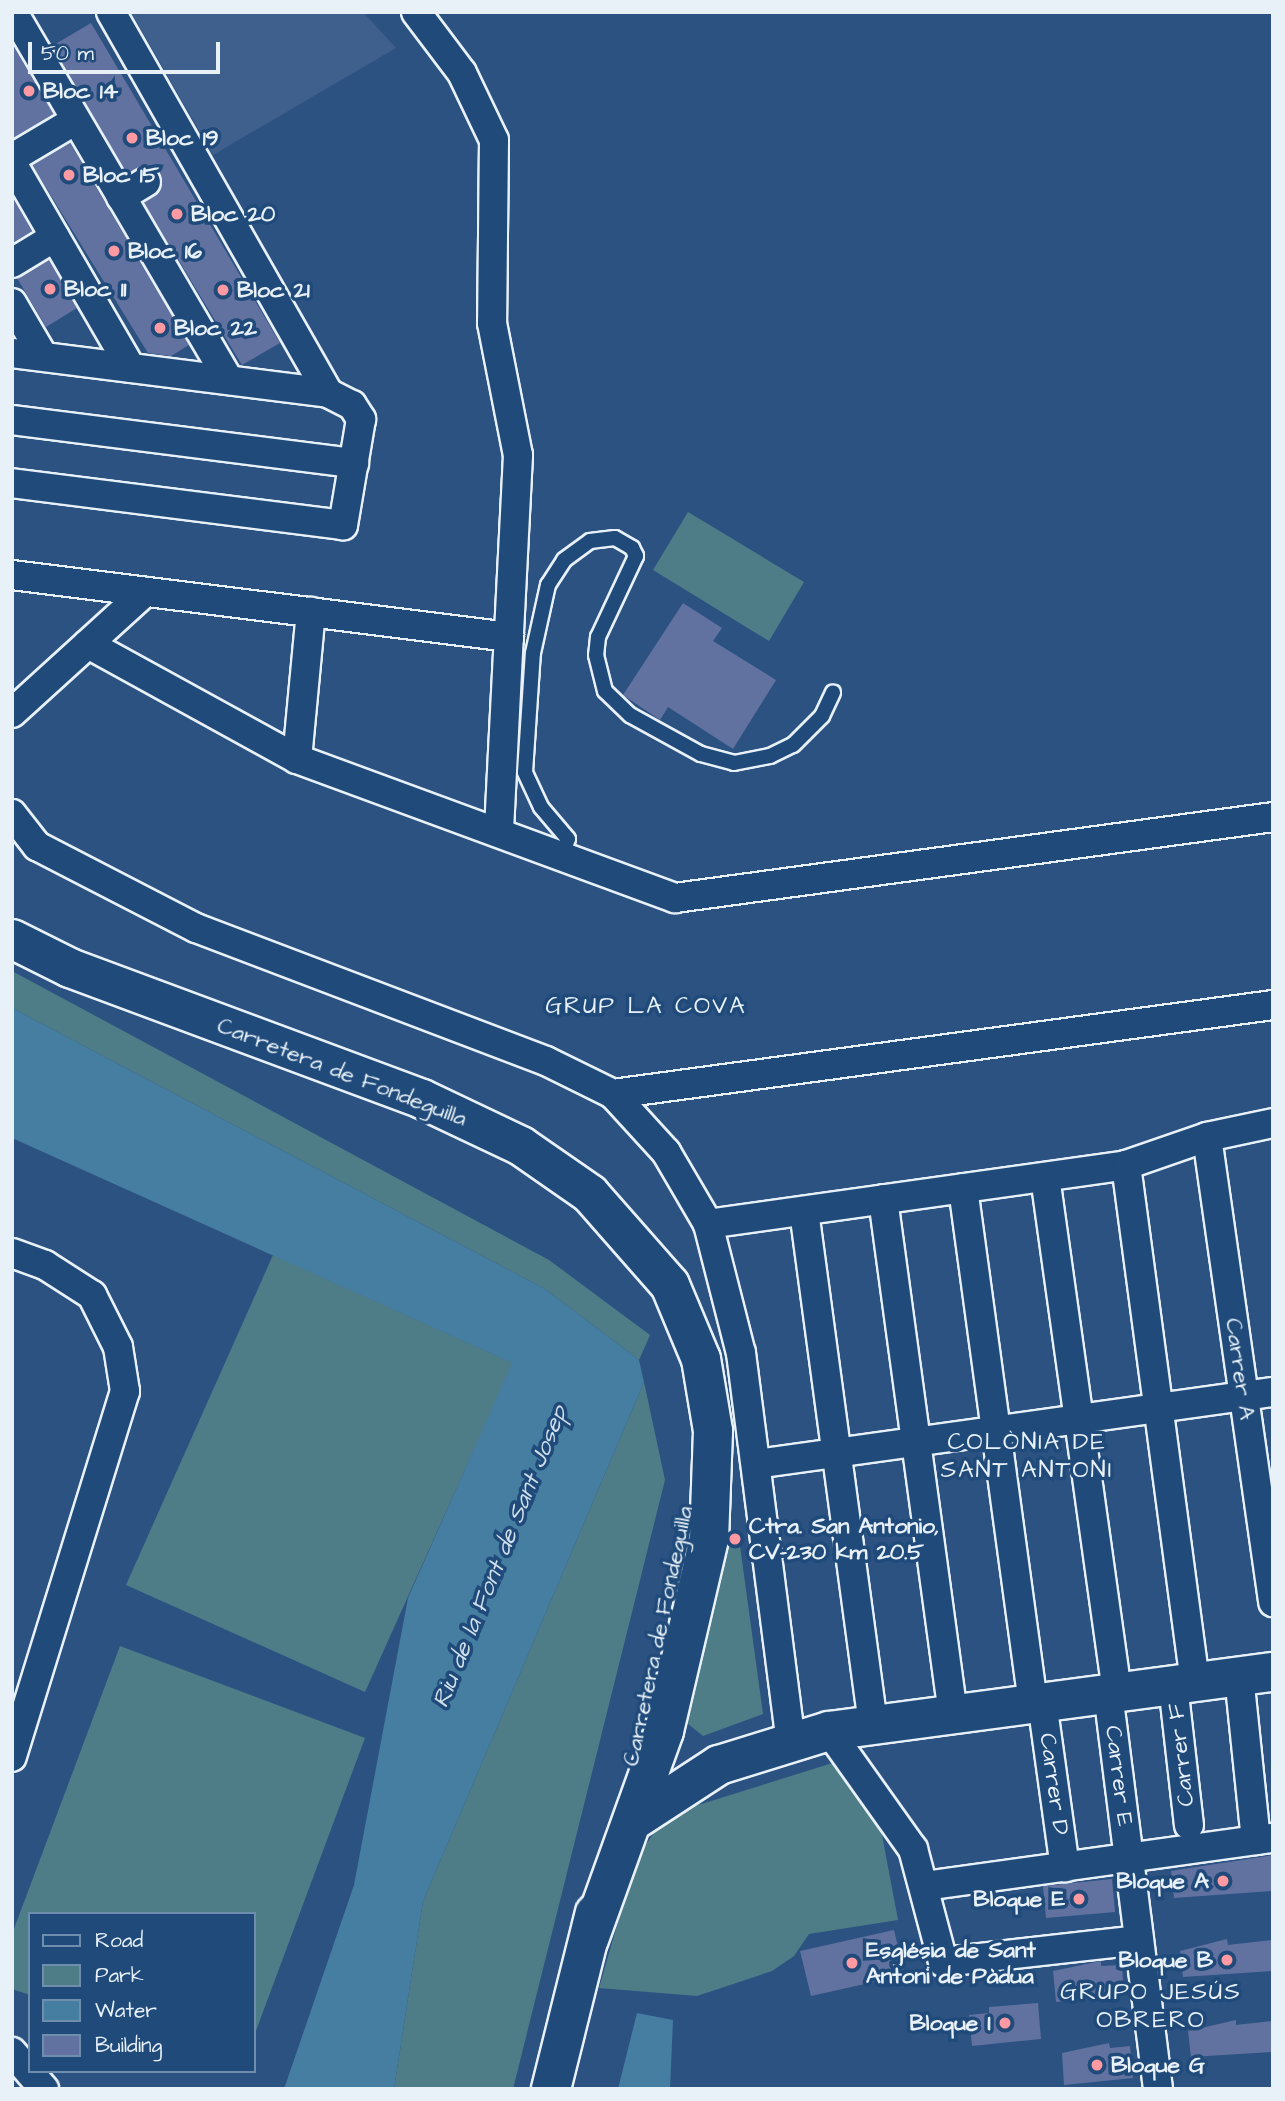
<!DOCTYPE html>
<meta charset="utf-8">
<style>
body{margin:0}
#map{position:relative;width:1285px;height:2101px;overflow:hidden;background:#2c5282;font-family:"Architects Daughter",sans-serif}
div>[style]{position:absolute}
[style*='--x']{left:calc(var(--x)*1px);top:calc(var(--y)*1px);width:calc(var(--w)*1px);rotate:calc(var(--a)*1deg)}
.built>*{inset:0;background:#3f5f8d}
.green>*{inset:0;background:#4e7d87}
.water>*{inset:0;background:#467ea1}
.building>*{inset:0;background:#6172a0}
.roads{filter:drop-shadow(2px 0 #e8f1f8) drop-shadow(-2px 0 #e8f1f8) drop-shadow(0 2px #e8f1f8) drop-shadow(0 -2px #e8f1f8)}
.lane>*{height:14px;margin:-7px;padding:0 7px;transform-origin:7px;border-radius:7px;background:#1f4a7a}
.street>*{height:28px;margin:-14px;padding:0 14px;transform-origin:14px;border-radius:14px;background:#1f4a7a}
.secondary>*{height:38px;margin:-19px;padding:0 19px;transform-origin:19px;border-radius:19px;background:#1f4a7a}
.dots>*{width:19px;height:19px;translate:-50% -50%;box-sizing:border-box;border:4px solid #1f4a7a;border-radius:50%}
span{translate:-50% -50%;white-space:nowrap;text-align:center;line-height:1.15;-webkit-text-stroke:7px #1f4a7a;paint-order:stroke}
.poi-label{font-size:23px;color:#e8f1f8;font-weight:700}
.left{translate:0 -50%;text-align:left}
.right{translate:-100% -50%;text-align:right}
.street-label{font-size:23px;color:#e8f1f8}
.neighbourhood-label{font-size:24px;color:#e8f1f8;letter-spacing:2px}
.water-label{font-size:24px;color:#d0e0eb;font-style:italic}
.frame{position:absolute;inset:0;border:14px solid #e8f1f8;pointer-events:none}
.legend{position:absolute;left:28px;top:1912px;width:228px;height:161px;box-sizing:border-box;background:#1f4a7a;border:2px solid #6f8dac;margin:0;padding:9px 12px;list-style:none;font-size:21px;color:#e8f1f8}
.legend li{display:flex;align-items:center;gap:14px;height:35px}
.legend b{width:35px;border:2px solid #6f8dac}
.scale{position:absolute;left:28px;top:42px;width:192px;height:32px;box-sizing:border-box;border:4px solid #e8f1f8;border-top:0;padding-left:9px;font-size:21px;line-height:24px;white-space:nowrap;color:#e8f1f8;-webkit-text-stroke:5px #1f4a7a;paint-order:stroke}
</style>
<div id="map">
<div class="built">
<div style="clip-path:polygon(131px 12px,363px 12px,396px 48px,213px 155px)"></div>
</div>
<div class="green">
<div style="clip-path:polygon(688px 512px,804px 582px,769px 641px,653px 570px)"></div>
<div style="clip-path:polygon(12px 971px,549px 1260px,650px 1335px,639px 1360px,545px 1289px,12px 1008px)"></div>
<div style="clip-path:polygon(273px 1255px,513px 1363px,365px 1692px,126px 1585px)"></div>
<div style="clip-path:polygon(644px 1382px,665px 1480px,513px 2089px,394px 2089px,423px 1901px)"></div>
<div style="clip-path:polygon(709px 1539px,740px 1546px,763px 1714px,703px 1736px,681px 1718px)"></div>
<div style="clip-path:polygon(120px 1646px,365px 1738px,254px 2036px,254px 1914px,30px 1914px,30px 1995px,12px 1989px,12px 1934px)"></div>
<div style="clip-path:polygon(839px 1761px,882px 1835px,898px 1920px,809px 1934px,794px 1956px,772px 1971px,697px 1996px,599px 1988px,636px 1859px,666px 1815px)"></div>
</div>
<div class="water">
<div style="clip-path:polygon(12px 1008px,545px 1289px,639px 1360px,644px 1382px,423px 1901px,394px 2089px,284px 2089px,354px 1885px,408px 1598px,512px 1363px,12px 1138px)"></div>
<div style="clip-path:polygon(637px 2013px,673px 2020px,670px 2089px,618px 2089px)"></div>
</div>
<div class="building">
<div style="clip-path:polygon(91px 23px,280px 343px,242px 365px,144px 203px,160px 191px,161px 174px,146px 165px,127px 174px,52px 46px)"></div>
<div style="clip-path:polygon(12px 44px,54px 114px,12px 139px)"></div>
<div style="clip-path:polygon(70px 143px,189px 345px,171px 356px,148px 353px,32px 165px)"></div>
<div style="clip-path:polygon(12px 197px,32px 231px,12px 243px)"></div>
<div style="clip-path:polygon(49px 260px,77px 308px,46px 327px,17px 278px)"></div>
<div style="clip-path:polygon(683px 603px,722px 628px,713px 641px,776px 680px,733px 749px,668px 707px,660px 720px,623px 695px)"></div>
<div style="clip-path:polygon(1273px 1855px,1273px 1891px,1174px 1898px,1171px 1871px)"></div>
<div style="clip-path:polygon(1112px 1879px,1115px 1912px,1046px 1918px,1043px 1886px)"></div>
<div style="clip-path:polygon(894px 1930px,905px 1975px,811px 1996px,800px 1951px)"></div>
<div style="clip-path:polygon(1227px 1939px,1228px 1945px,1273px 1940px,1273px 1971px,1183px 1977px,1180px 1951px)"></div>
<div style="clip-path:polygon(1101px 1961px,1101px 1966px,1122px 1965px,1124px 1996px,1056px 2002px,1053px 1971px)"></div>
<div style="clip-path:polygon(1038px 2003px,1041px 2039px,972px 2046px,969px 2015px,989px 2013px,989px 2007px)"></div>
<div style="clip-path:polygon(1236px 2020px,1236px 2025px,1273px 2021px,1273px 2052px,1191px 2057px,1188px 2031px)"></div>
<div style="clip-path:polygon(1109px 2043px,1110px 2048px,1130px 2046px,1133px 2078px,1064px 2085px,1062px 2053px)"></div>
</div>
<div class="roads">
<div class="lane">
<div style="--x:562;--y:856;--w:18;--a:-71"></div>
<div style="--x:568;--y:839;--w:42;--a:-130.2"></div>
<div style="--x:541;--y:807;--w:38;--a:-115"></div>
<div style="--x:525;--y:772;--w:119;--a:-86.2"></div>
<div style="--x:533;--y:653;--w:70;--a:-77.6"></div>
<div style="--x:548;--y:585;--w:30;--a:-57"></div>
<div style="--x:564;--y:560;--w:32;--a:-36"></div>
<div style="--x:590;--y:541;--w:25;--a:-7"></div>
<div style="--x:615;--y:538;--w:20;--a:30"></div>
<div style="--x:632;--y:548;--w:9;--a:63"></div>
<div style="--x:636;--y:556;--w:89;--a:115.1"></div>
<div style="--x:598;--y:637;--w:18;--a:96"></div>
<div style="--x:596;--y:655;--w:37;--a:76"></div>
<div style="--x:605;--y:691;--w:35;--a:44"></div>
<div style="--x:630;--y:715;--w:81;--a:28.8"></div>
<div style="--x:701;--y:754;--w:34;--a:15"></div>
<div style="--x:734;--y:763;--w:37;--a:-11"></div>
<div style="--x:770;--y:756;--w:25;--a:-26"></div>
<div style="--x:793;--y:745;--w:41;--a:-45"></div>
<div style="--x:822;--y:716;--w:26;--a:-65"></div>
</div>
<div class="street">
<div style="--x:13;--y:12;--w:427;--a:59.6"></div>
<div style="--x:111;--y:12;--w:438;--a:60.3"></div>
<div style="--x:416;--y:12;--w:76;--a:53"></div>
<div style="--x:462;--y:73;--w:74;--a:64.5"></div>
<div style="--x:494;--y:140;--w:183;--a:90.6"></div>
<div style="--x:492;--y:323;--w:135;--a:78.9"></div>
<div style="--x:518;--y:455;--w:378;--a:92.9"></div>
<div style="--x:12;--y:158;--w:74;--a:-30.7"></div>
<div style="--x:12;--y:163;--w:237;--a:59.9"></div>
<div style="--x:121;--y:197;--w:29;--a:-31"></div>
<div style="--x:12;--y:263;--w:50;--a:-31.2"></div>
<div style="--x:12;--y:303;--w:61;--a:59.7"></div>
<div style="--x:12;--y:353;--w:319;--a:7.2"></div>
<div style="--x:328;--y:393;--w:27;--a:27"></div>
<div style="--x:352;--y:405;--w:17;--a:57"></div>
<div style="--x:361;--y:419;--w:108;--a:99.6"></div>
<div style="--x:343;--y:525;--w:334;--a:-172.8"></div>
<div style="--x:12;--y:420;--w:345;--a:7.2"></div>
<div style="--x:12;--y:575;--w:501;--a:7.11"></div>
<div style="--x:88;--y:644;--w:239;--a:28.8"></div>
<div style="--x:297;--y:759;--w:403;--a:20.2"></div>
<div style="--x:675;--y:898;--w:603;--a:-7.71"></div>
<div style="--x:12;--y:713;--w:180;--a:-42.3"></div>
<div style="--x:297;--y:759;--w:148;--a:-84.6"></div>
<div style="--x:12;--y:814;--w:41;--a:52"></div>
<div style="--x:37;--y:846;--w:179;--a:27.3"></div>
<div style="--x:196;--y:928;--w:374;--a:20.8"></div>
<div style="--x:546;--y:1061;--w:75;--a:26.2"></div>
<div style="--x:613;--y:1094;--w:79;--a:47.6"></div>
<div style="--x:666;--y:1152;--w:83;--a:59.7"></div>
<div style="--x:708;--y:1224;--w:133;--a:75.7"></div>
<div style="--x:741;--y:1353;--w:392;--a:82.7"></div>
<div style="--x:613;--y:1094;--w:666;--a:-7.68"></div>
<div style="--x:1207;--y:1137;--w:470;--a:81.9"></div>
<div style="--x:1126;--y:1165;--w:522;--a:82.4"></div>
<div style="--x:1045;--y:1177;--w:520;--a:82.04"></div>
<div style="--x:963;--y:1188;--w:520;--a:82.26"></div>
<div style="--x:883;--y:1199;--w:520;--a:82.26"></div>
<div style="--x:804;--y:1211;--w:518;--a:82.34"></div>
<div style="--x:708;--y:1224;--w:422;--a:-8"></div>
<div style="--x:1126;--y:1165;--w:86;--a:-19.1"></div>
<div style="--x:1207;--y:1137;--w:67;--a:-12"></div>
<div style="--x:12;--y:1253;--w:35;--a:20"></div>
<div style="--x:45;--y:1265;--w:56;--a:32.6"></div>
<div style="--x:92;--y:1295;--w:58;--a:63.4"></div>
<div style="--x:118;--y:1347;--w:45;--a:81"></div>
<div style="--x:125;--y:1391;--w:383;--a:107.2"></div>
<div style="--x:756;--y:1464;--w:522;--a:-7.93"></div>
<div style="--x:1239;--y:1676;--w:165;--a:84.1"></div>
<div style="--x:1173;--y:1685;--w:141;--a:83.5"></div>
<div style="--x:1108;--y:1693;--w:399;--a:82.8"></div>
<div style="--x:1042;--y:1702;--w:167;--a:82.1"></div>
<div style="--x:829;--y:1731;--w:145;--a:54.6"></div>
<div style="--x:913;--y:1849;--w:117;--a:75.1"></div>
<div style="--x:943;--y:1962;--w:197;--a:-6.4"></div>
<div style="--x:925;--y:1886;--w:351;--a:-7.9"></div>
<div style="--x:12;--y:2052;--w:49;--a:49.1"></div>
</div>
<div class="secondary">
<div style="--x:12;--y:939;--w:65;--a:26.6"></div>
<div style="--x:70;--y:968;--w:376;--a:20.4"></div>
<div style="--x:422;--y:1099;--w:110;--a:25.4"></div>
<div style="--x:521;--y:1146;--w:84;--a:34.8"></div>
<div style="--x:590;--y:1194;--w:121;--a:48.7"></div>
<div style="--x:670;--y:1285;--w:80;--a:67.3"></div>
<div style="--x:701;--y:1359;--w:73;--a:80.5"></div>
<div style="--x:713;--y:1431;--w:108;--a:92.1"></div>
<div style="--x:709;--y:1539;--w:197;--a:103.2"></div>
<div style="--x:664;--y:1731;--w:221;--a:109.8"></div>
<div style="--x:633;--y:1821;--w:103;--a:-33.1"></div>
<div style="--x:719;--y:1765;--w:115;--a:-17.2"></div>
<div style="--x:829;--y:1731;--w:448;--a:-7.6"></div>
<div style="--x:551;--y:2089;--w:181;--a:-76"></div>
</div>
</div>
<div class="dots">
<div style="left:29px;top:91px;background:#ff9aa2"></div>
<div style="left:132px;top:138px;background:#ff9aa2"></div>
<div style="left:69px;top:175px;background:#ff9aa2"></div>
<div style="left:177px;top:214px;background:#ff9aa2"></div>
<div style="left:114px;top:251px;background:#ff9aa2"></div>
<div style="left:50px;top:289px;background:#ff9aa2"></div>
<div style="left:223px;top:290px;background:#ff9aa2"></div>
<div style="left:160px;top:328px;background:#ff9aa2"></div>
<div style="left:735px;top:1539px;background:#ff9aa2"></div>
<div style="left:1223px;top:1881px;background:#ff9aa2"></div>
<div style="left:1079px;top:1899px;background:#ff9aa2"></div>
<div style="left:1227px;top:1960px;background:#ff9aa2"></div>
<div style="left:852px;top:1963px;background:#ff9aa2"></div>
<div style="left:1005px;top:2023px;background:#ff9aa2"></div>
<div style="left:1097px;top:2065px;background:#ff9aa2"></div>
</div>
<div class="poi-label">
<span class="left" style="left:43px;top:91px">Bloc 14</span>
<span class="left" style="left:146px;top:138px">Bloc 19</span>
<span class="left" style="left:83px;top:175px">Bloc 15</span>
<span class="left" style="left:191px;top:214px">Bloc 20</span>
<span class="left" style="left:128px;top:251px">Bloc 16</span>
<span class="left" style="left:64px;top:289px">Bloc 11</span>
<span class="left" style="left:237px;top:290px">Bloc 21</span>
<span class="left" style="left:174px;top:328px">Bloc 22</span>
<span class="left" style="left:749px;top:1539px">Ctra. San Antonio,<br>CV-230 km 20.5</span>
<span class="right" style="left:1209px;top:1881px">Bloque A</span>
<span class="right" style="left:1065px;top:1899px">Bloque E</span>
<span class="left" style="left:866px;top:1963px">Església de Sant<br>Antoni de Pàdua</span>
<span class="right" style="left:1213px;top:1960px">Bloque B</span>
<span class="right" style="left:991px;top:2023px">Bloque I</span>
<span class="left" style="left:1111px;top:2065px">Bloque G</span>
</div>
<div class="street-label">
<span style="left:342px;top:1072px;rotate:21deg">Carretera de Fondeguilla</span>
<span style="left:1240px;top:1369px;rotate:82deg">Carrer A</span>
<span style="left:658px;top:1636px;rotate:-78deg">Carretera de Fondeguilla</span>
<span style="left:1181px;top:1755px;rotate:-96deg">Carrer F</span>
<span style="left:1119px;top:1776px;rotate:83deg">Carrer E</span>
<span style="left:1054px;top:1784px;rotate:82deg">Carrer D</span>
</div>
<div class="neighbourhood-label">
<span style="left:646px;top:1007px">GRUP LA COVA</span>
<span style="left:1027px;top:1457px">COLÒNIA DE<br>SANT ANTONI</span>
<span style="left:1151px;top:2007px">GRUPO JESÚS<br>OBRERO</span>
</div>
<div class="water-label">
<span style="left:501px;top:1557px;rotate:-68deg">Riu de la Font de Sant Josep</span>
</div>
<div class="frame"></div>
<ul class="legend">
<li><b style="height:9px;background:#1f4a7a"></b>Road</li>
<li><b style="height:19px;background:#4e7d87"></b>Park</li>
<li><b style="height:19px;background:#467ea1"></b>Water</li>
<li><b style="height:19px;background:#6172a0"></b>Building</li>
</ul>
<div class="scale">50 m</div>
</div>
